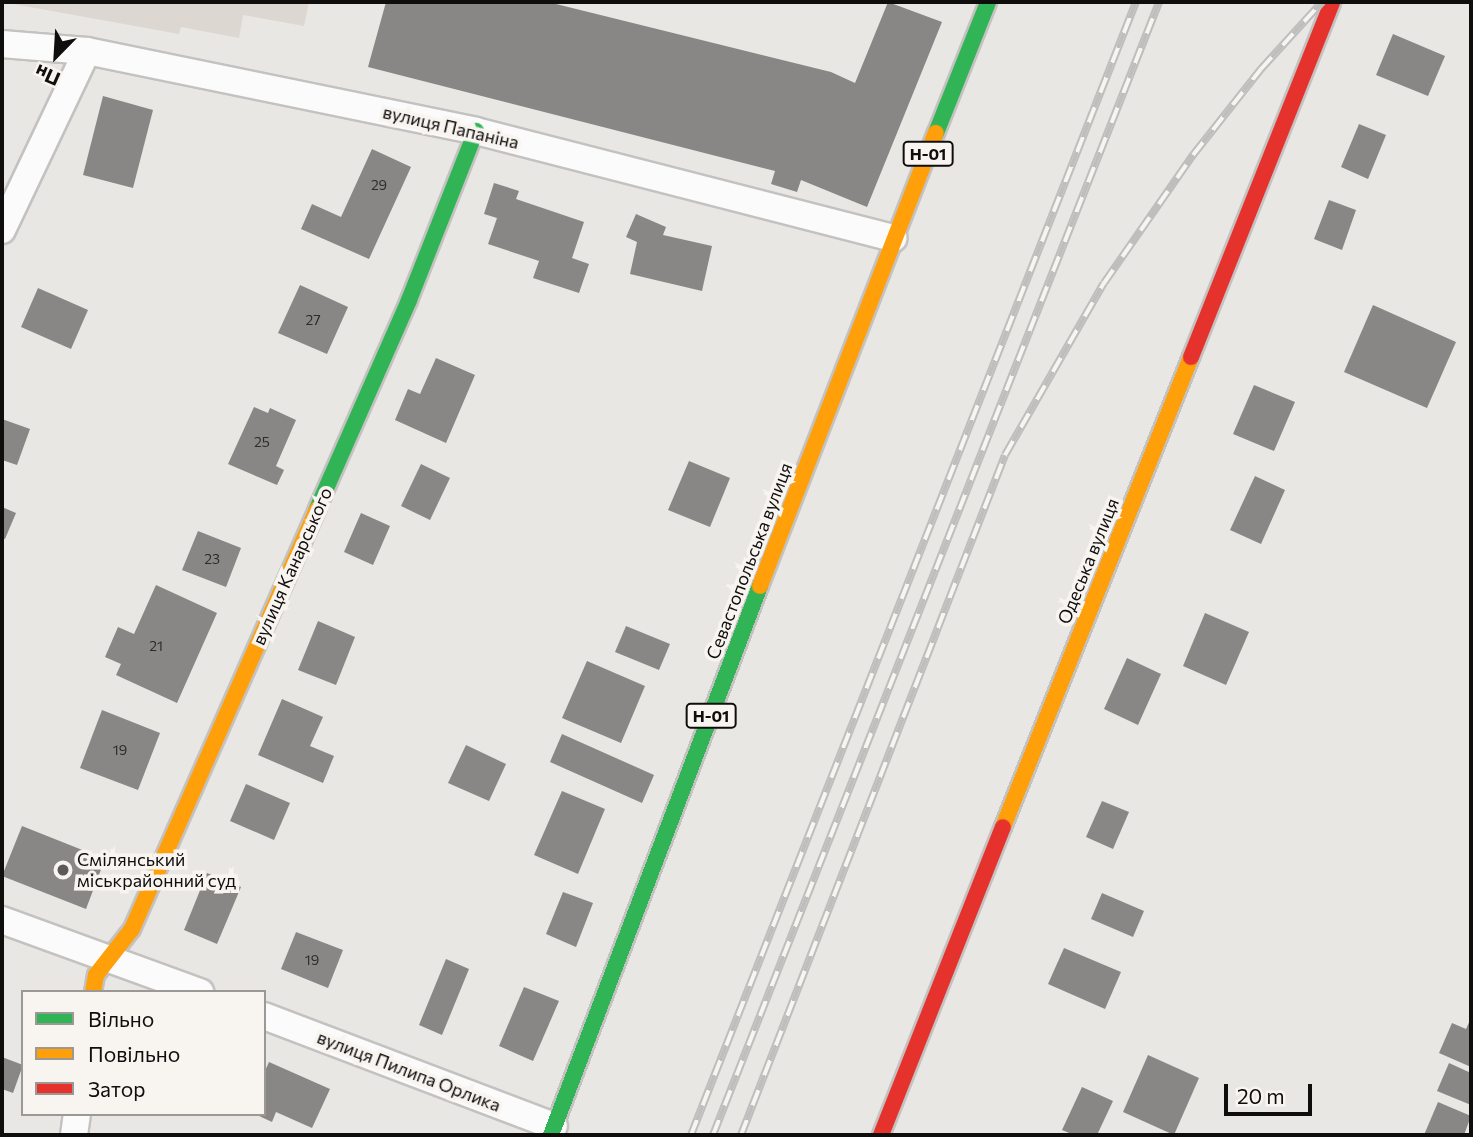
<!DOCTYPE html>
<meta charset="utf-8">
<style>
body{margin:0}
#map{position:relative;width:1473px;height:1137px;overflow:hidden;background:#e9e7e4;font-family:Commissioner,sans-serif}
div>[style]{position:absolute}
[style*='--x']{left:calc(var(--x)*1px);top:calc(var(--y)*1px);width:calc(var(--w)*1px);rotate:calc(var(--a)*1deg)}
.built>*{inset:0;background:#dcd7d0}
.building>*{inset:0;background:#898785}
.roads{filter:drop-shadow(2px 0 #c4c2c1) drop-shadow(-2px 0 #c4c2c1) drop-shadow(0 2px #c4c2c1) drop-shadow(0 -2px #c4c2c1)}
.street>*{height:26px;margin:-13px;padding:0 13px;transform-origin:13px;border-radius:13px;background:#fcfbfb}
.fast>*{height:16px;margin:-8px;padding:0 8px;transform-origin:8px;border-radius:8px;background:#30b455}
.slow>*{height:16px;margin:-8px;padding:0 8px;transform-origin:8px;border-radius:8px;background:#ff9f0a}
.jam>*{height:16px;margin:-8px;padding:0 8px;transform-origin:8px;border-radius:8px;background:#e5322d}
.rail>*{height:8px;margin-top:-4px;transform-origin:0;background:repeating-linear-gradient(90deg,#f8f4f0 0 16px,#bebebd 0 32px);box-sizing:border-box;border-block:2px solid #bebebd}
.dots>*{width:19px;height:19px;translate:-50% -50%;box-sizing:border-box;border:4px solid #f8f4f0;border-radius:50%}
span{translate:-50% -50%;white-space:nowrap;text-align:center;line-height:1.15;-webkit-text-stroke:7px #f8f4f0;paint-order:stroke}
.number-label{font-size:14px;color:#2e2c2b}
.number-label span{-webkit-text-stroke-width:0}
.shield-label span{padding:2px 5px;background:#f8f4f0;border:2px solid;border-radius:5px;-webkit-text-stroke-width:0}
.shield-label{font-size:16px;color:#0f0e0d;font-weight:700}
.street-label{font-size:18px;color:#0f0e0d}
.poi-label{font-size:18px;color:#0f0e0d}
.left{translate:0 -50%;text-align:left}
.frame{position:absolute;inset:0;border:4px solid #0f0e0d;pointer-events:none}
.legend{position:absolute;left:21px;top:990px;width:245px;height:126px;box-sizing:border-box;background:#f8f4f0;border:2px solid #9b9895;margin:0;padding:9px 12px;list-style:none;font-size:21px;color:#0f0e0d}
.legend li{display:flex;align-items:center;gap:14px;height:35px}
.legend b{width:35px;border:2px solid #9b9895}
.north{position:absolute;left:21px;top:21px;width:70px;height:70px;-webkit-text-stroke:5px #f8f4f0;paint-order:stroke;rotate:204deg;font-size:19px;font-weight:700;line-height:28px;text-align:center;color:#0f0e0d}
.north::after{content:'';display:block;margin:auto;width:24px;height:32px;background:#0f0e0d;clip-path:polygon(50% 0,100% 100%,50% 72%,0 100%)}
.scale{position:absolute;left:1224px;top:1084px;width:88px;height:32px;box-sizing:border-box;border:4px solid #0f0e0d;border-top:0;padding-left:9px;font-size:21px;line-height:24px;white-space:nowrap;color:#0f0e0d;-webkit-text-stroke:5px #f8f4f0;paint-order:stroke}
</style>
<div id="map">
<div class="built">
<div style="clip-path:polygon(2px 2px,309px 2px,304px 26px,243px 15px,239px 38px,181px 27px,179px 34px)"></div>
</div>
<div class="building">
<div style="clip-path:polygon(386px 2px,548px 2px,831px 72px,855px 83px,888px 2px,942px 22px,867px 207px,801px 180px,797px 192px,771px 184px,775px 171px,368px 67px)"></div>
<div style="clip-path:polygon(1393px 34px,1445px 56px,1428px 96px,1376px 75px)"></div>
<div style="clip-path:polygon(103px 96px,153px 110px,133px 188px,83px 175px)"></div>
<div style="clip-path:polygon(1359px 124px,1386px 135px,1368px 179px,1341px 167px)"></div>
<div style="clip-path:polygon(372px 149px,411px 167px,369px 259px,301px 229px,312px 204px,341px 217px)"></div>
<div style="clip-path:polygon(494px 183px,519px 191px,516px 199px,584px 222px,572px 258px,589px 264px,579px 293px,533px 278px,539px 261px,488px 244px,497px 218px,484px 214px)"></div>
<div style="clip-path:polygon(1329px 200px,1356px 210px,1342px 250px,1314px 239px)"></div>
<div style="clip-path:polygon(636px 214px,666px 227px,663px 235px,712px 246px,702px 291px,630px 274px,637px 242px,626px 237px)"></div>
<div style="clip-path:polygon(300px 285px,348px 307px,327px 354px,278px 333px)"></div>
<div style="clip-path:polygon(38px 288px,88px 310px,71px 349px,21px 327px)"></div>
<div style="clip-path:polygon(1373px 305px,1456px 342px,1427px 408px,1344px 372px)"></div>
<div style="clip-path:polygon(436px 358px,475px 375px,446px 443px,395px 420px,408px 389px,420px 394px)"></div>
<div style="clip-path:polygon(1254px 385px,1295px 402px,1274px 451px,1233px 434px)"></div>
<div style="clip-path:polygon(254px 407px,268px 413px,270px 408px,296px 420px,276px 466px,284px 470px,277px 485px,228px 464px)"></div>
<div style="clip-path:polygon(2px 419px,30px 429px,17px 465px,2px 460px)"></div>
<div style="clip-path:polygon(689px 461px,730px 478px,710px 527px,668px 510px)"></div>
<div style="clip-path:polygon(421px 464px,450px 478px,430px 520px,401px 506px)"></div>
<div style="clip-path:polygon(1255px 476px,1285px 490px,1261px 544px,1230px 530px)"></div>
<div style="clip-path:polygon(2px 507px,16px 513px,5px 539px,2px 538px)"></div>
<div style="clip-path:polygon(361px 513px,390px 526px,373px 565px,344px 552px)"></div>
<div style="clip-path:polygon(198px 531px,241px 548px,226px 587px,182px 570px)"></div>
<div style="clip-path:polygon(156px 585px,217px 613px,177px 703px,116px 675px,121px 664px,105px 657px,118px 627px,134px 634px)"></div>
<div style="clip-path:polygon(1205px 613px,1249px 632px,1226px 685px,1183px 666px)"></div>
<div style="clip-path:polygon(318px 621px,355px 637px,336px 685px,298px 670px)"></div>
<div style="clip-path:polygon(626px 626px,670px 644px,659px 670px,615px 652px)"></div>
<div style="clip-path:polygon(1127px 658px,1161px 674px,1138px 725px,1104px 709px)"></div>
<div style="clip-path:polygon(587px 661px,645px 686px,621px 743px,562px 718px)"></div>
<div style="clip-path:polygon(282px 699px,323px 717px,310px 746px,334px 756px,323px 783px,258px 755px)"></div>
<div style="clip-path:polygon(102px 710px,160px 733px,138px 790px,80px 768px)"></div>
<div style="clip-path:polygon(562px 734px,654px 775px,642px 803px,550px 762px)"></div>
<div style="clip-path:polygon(466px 745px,506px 764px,489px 801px,448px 783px)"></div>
<div style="clip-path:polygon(246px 784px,290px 803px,274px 840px,230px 821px)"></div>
<div style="clip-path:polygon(562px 791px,605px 809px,578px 874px,534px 855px)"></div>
<div style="clip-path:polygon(1102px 801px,1129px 812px,1113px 849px,1086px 837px)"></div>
<div style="clip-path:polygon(22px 826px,105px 859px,86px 909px,2px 876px)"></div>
<div style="clip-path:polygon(207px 873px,241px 887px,217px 944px,184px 930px)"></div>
<div style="clip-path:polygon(563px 892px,593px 903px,576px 947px,546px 934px)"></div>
<div style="clip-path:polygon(1102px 893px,1144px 911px,1133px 937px,1091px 919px)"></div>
<div style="clip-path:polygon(296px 932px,343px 950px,328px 988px,281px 969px)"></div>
<div style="clip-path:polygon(1064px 948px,1121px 972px,1105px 1009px,1048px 984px)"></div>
<div style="clip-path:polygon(446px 959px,469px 969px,442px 1035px,419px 1025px)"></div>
<div style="clip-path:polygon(524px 987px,559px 1001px,533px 1061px,499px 1046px)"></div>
<div style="clip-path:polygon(1471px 1018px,1471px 1067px,1439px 1053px,1452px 1023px,1466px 1029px)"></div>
<div style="clip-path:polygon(1148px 1055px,1199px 1078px,1174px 1135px,1123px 1112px)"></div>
<div style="clip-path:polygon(2px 1057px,23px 1065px,13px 1093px,2px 1089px)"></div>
<div style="clip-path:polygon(269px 1062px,330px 1089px,312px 1128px,276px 1112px,272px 1122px,255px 1114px,264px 1114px,264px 1073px)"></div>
<div style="clip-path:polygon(1449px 1063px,1471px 1073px,1471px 1105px,1437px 1091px)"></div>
<div style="clip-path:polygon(1082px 1087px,1113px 1101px,1097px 1135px,1074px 1135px,1062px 1130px)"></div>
<div style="clip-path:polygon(1438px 1102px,1471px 1116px,1464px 1135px,1424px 1135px)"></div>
</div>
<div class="roads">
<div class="street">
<div style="--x:2;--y:44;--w:85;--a:4.7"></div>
<div style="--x:87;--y:51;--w:397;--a:11.6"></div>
<div style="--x:476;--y:131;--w:431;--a:14.4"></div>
<div style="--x:2;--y:230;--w:198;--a:-64.6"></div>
<div style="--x:2;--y:920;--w:211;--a:20"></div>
<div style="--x:264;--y:1016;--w:310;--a:20.8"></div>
<div style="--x:74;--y:1135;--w:21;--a:-82"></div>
</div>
<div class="fast">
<div style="--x:936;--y:133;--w:141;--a:-68.3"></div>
<div style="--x:317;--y:509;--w:228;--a:-66.2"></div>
<div style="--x:409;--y:300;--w:182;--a:-68.4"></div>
<div style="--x:551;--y:1135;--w:587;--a:-69.16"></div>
</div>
<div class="slow">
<div style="--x:760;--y:586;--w:486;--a:-68.8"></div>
<div style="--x:1003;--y:827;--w:506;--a:-68.2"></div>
<div style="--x:93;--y:992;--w:17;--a:-80"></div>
<div style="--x:96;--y:975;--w:58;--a:-52"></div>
<div style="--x:132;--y:929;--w:459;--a:-66.2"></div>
</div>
<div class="jam">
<div style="--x:1191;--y:357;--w:382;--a:-68.3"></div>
<div style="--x:881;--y:1135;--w:331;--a:-68.4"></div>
</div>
</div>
<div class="rail">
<div style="--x:691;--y:1135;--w:1217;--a:-68.56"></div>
<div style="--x:713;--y:1135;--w:1218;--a:-68.51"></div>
<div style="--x:741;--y:1135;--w:729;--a:-68.78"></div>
<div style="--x:1005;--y:455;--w:198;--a:-60.1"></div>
<div style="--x:1104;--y:283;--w:156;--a:-55.2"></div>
<div style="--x:1193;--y:155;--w:110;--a:-51.7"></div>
<div style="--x:1261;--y:69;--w:91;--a:-47.7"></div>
</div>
<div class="dots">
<div style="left:63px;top:870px;background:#5b5a58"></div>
</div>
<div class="number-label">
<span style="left:379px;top:185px">29</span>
<span style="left:313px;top:320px">27</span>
<span style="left:262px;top:442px">25</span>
<span style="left:212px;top:559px">23</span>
<span style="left:156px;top:646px">21</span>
<span style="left:120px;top:750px">19</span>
<span style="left:312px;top:960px">19</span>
</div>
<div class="shield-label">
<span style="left:928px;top:154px">Н-01</span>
<span style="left:711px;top:716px">Н-01</span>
</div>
<div class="street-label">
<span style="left:451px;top:127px;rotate:13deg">вулиця Папаніна</span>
<span style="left:749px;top:561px;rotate:-69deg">Севастопольська вулиця</span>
<span style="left:1088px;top:561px;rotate:-68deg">Одеська вулиця</span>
<span style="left:292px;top:566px;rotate:-66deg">вулиця Канарського</span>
<span style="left:409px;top:1071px;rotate:21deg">вулиця Пилипа Орлика</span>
</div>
<div class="poi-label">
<span class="left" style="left:77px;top:870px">Смілянський<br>міськрайонний суд</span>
</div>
<div class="frame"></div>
<ul class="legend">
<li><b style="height:9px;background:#30b455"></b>Вільно</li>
<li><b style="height:9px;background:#ff9f0a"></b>Повільно</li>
<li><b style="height:9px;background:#e5322d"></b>Затор</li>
</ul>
<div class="north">Пн</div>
<div class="scale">20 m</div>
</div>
